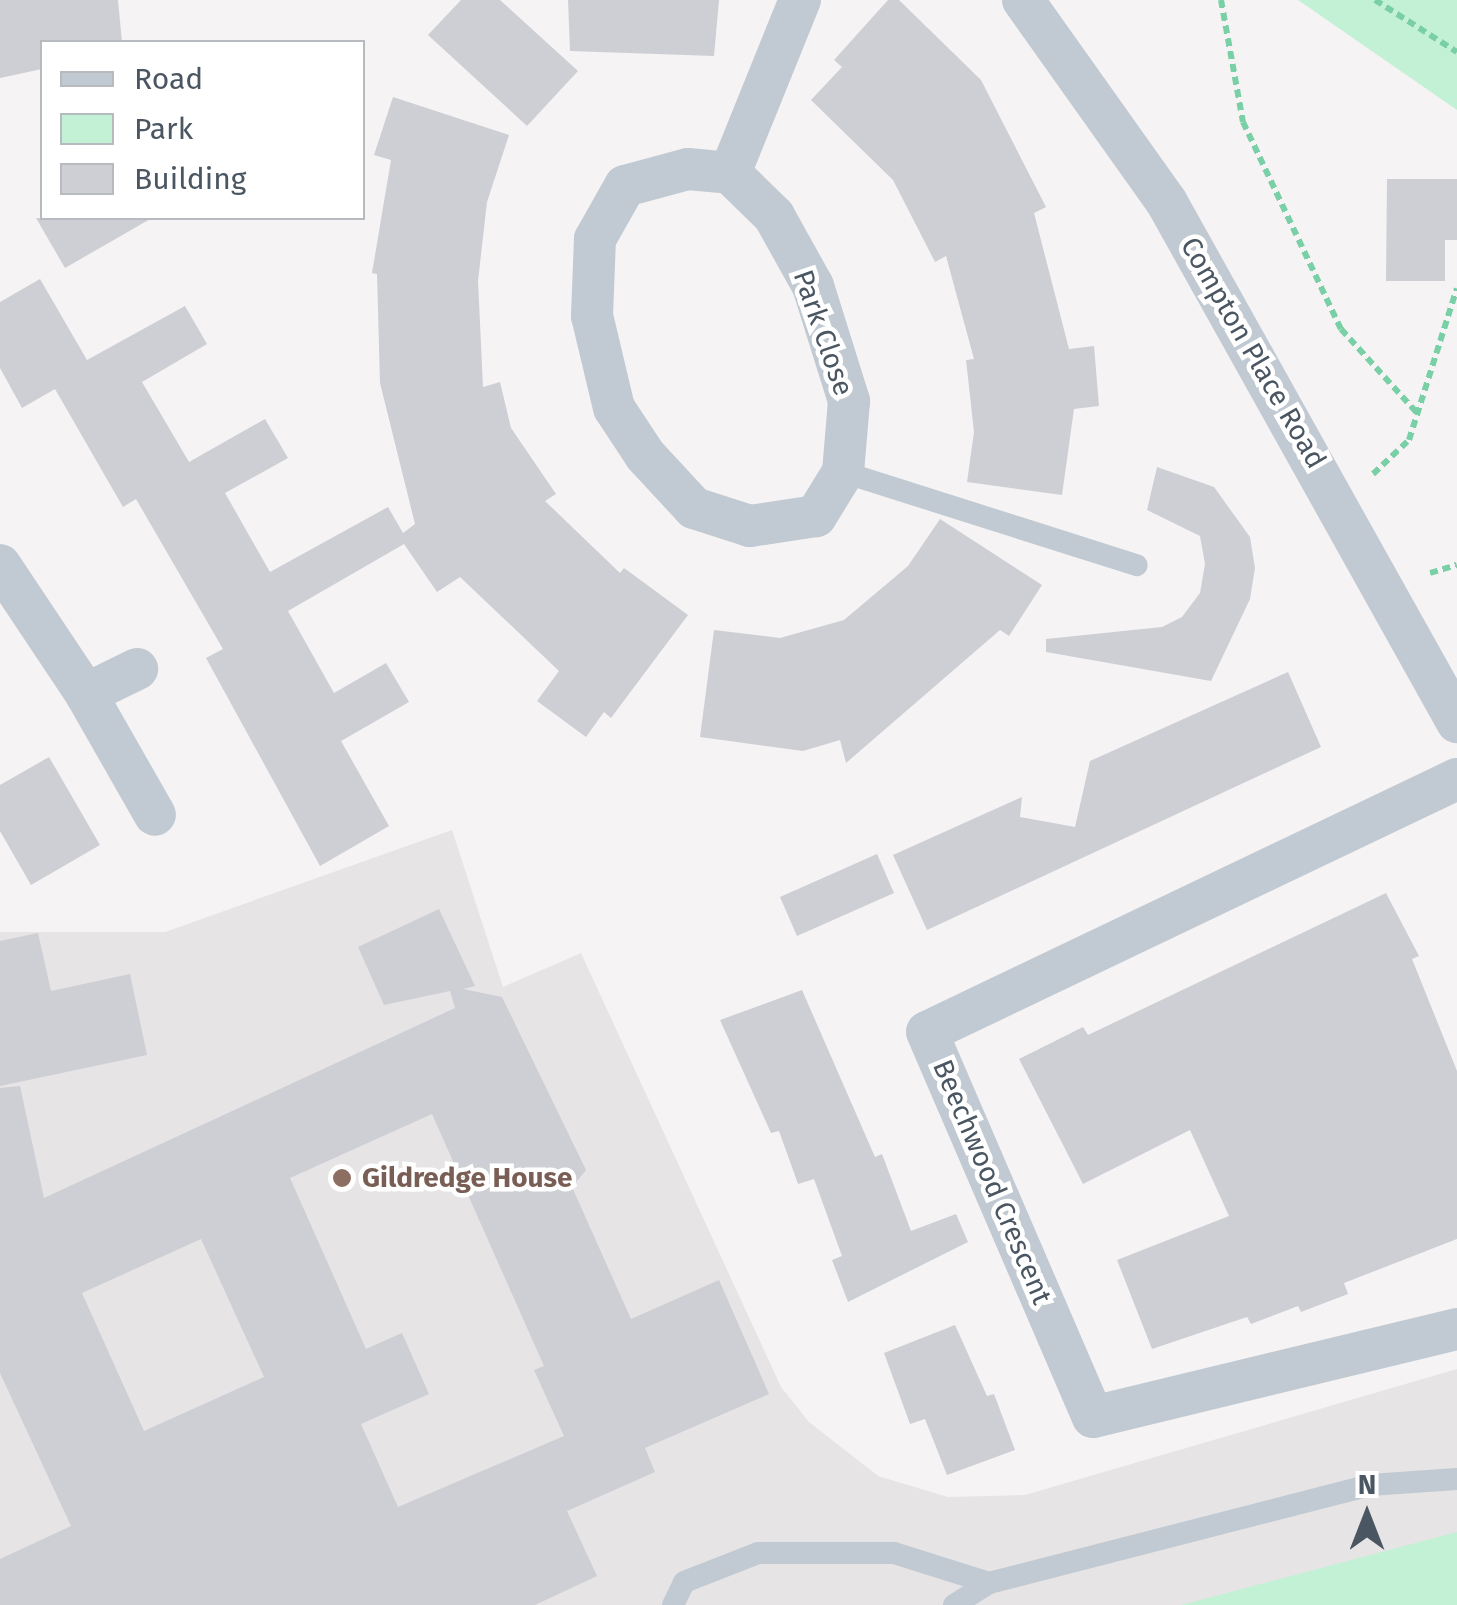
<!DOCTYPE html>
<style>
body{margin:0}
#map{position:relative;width:1457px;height:1605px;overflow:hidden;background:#f5f3f3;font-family:"Fira Sans",sans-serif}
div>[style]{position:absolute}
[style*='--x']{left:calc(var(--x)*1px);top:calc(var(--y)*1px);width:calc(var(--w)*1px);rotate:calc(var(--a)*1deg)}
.education>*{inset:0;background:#e6e4e5}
.green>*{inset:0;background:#c3f1d5}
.building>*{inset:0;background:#cdcfd5}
.path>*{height:6px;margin-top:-3px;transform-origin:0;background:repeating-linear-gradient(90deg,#7ad0a6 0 8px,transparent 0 13px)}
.service>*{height:22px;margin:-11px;padding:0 11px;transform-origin:11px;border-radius:11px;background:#c1cad2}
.minor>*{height:42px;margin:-21px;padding:0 21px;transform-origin:21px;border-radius:21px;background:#c1cad2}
.dots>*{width:28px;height:28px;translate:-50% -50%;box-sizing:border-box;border:5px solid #fff;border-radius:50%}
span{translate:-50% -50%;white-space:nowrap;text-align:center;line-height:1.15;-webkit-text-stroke:9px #fff;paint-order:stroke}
.street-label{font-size:28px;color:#4a5661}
.education-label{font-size:28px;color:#785e54;font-weight:700}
.left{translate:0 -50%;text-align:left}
.legend{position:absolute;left:40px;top:40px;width:325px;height:180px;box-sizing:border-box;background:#fff;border:2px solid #b7bbc0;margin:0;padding:12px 18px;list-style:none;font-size:30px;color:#4a5661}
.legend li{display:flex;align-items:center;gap:20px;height:50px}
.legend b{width:50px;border:2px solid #b7bbc0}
.north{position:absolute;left:1317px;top:1465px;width:100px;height:100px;-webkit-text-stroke:8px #fff;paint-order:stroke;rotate:0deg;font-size:28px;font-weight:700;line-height:40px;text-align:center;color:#4a5661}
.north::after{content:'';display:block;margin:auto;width:35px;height:45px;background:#4a5661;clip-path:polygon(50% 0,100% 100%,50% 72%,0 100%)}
</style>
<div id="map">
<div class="education">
<div style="clip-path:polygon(452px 830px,503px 987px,581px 953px,781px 1387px,809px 1422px,878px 1476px,948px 1497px,1025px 1495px,1457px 1369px,1457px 1605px,0 1605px,0 932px,165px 932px)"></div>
</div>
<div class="green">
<div style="clip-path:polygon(1298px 0,1457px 0,1457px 110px)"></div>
<div style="clip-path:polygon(1457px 1532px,1457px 1605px,1181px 1605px)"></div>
</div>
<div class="building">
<div style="clip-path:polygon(0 0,118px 0,122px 42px,42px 42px,42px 69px,0 78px)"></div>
<div style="clip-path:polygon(461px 0,500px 0,578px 71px,527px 126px,428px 35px)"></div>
<div style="clip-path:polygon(568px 0,719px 0,714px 56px,570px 51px)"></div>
<div style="clip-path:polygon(888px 0,899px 0,981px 80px,1046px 207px,1034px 213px,1069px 349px,1094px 346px,1099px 406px,1074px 409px,1062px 495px,967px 482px,974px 432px,966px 360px,974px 359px,946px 256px,935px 262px,893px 180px,811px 100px,842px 67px,834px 60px)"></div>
<div style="clip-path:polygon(393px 97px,509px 135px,487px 202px,478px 281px,483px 387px,500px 382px,511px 428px,556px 494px,545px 501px,620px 573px,624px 568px,688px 615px,611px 718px,604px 712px,586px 737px,537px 701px,559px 671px,460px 577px,437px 592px,404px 544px,288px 611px,334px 693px,386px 663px,409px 702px,341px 741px,389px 826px,320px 866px,206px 658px,223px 649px,136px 499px,123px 507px,55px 389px,22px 408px,0 368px,0 302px,40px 279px,87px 360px,185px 306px,207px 344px,142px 382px,189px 462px,265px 419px,288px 458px,225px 493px,270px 572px,388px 507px,403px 533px,415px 524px,380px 383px,377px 274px,372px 273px,391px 160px,374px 155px)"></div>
<div style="clip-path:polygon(1387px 179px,1457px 179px,1457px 240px,1445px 240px,1445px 281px,1386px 281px)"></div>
<div style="clip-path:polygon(36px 218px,152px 218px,65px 268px)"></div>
<div style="clip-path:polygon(1157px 467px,1214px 487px,1250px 537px,1255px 568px,1250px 599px,1211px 681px,1046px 652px,1046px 639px,1162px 627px,1182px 617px,1200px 593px,1205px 564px,1200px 536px,1147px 510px)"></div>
<div style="clip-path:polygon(940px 519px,1042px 585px,1009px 636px,1000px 630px,846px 763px,840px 740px,803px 751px,700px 737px,714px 630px,780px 638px,844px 620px,908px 566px)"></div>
<div style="clip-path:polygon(1288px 672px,1321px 747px,927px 930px,893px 855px,1022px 797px,1020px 817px,1075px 827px,1090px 761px)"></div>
<div style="clip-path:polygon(49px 757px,100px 845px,31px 885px,0 831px,0 785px)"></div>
<div style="clip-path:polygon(877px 854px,894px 893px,797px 936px,780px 897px)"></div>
<div style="clip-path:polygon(1386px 893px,1419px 956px,1412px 959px,1457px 1071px,1457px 1239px,1344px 1283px,1348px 1294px,1301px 1312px,1298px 1306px,1251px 1324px,1247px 1317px,1152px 1349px,1117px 1260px,1229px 1216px,1190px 1130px,1083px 1184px,1019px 1059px,1083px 1027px,1088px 1035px)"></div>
<div style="clip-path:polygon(evenodd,439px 909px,475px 986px,463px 989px,502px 997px,586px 1170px,572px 1187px,631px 1319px,719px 1280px,769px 1394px,645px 1448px,655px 1472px,567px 1511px,597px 1576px,535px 1605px,0 1605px,0 1559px,71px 1526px,0 1373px,0 1088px,20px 1086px,44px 1198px,455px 1008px,450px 991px,384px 1005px,358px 947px,439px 909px,432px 1114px,544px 1366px,534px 1370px,564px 1436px,398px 1507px,361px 1424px,429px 1394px,402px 1333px,366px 1349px,290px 1178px,432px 1114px,439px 909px,201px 1239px,264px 1377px,144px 1431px,82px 1293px,201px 1239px)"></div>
<div style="clip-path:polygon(38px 933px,51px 991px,130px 974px,147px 1055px,0 1086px,0 941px)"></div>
<div style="clip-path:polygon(802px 990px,875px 1157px,882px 1154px,911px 1231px,956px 1214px,968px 1242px,848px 1302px,832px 1260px,842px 1256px,814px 1179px,798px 1184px,779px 1131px,771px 1133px,720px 1020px)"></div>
<div style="clip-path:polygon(955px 1325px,987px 1396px,994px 1394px,1015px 1450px,947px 1475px,925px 1419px,910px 1424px,884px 1353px)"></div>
</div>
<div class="path">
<div style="--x:1221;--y:0;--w:124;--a:79.8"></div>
<div style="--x:1243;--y:122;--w:229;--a:64.7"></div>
<div style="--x:1341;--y:329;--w:115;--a:47.8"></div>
<div style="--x:1375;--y:0;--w:97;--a:32.4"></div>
<div style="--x:1373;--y:474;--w:50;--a:-43.4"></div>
<div style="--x:1409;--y:440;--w:159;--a:-72.5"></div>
<div style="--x:1430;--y:573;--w:28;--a:-17"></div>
</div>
<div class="service">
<div style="--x:843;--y:472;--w:308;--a:17.6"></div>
<div style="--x:673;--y:1605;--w:25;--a:-64"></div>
<div style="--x:684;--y:1582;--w:79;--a:-21.4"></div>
<div style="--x:758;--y:1553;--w:136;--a:0"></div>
<div style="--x:894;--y:1553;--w:100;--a:17.5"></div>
<div style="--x:954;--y:1605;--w:41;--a:-32.2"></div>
<div style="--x:989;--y:1583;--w:393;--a:-14.4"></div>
<div style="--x:1370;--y:1485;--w:87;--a:-3.9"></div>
</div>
<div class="minor">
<div style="--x:1023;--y:0;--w:247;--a:54.6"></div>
<div style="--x:1166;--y:201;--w:597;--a:60.81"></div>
<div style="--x:688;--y:169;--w:42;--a:5.4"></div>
<div style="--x:730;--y:173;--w:62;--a:44.3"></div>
<div style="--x:774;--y:216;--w:80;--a:60.9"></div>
<div style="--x:813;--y:286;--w:121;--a:72.6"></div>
<div style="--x:849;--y:401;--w:71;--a:94.8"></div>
<div style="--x:843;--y:472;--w:52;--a:121.5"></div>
<div style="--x:816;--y:516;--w:67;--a:171.4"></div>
<div style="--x:750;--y:526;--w:59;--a:-162.2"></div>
<div style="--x:694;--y:508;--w:72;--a:-132.8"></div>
<div style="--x:645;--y:455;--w:56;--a:-123.4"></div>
<div style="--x:614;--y:408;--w:95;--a:-103.4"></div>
<div style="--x:592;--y:316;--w:77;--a:-87.8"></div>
<div style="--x:595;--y:239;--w:61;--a:-60.5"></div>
<div style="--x:625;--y:186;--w:65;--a:-15.1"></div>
<div style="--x:730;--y:173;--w:187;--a:-68"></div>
<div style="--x:0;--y:565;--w:155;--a:56.3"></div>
<div style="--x:86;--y:694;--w:139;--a:60.3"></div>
<div style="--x:86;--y:694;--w:57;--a:-26.1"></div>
<div style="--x:1457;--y:779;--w:587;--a:154.48"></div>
<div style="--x:927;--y:1032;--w:419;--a:66.7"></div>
<div style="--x:1093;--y:1417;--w:374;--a:-13.6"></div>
</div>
<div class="dots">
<div style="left:342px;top:1178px;background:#8d6e63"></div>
</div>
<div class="street-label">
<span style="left:823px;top:333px;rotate:71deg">Park Close</span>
<span style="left:1253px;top:353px;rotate:60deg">Compton Place Road</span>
<span style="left:992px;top:1182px;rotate:67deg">Beechwood Crescent</span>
</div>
<div class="education-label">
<span class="left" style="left:362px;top:1178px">Gildredge House</span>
</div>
<ul class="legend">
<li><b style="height:12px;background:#c1cad2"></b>Road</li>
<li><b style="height:28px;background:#c3f1d5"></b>Park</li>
<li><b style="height:28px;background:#cdcfd5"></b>Building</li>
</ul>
<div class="north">N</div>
</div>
